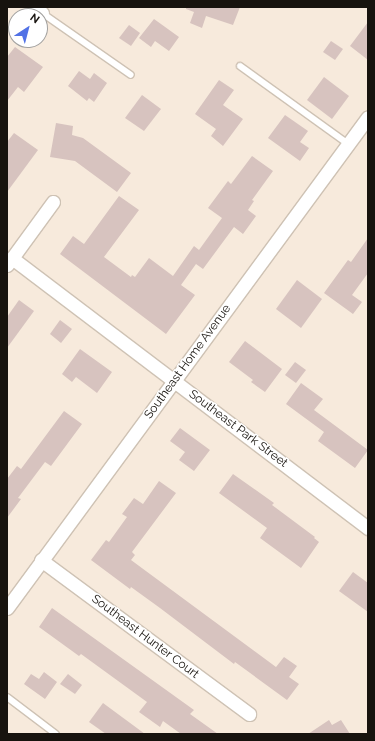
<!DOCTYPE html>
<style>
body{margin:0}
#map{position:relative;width:375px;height:741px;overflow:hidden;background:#f7eadc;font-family:Raleway,sans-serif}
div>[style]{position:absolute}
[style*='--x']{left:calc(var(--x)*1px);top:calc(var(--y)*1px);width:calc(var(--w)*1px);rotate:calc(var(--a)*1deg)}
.building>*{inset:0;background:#d7c3bf}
.roads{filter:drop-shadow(1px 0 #cec2b4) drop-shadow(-1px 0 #cec2b4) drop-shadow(0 1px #cec2b4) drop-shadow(0 -1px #cec2b4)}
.lane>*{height:6px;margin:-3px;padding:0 3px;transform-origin:3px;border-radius:3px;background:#fff}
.street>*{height:13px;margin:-6.5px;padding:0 6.5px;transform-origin:6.5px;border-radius:6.5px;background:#fff}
span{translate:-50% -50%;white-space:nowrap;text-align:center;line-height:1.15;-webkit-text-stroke:3px #fff;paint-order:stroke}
.street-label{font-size:12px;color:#17130e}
.frame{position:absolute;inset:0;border:8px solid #17130e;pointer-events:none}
.north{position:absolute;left:8px;top:8px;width:40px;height:40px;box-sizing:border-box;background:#fff;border:1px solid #a2a19f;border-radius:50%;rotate:36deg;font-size:11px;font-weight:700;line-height:16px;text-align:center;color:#17130e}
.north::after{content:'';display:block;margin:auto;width:14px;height:18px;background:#5272e6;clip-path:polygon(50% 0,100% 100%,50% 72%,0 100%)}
</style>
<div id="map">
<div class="building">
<div style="clip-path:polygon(186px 7px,240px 7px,233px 25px,206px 16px,202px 28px,190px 23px,194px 12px,186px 9px)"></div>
<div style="clip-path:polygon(154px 19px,179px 37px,169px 51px,155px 41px,151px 47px,139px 38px)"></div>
<div style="clip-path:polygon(368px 22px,368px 60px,350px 46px)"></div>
<div style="clip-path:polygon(129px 25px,140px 33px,131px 46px,119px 38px)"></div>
<div style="clip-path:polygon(331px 41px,343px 49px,335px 60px,323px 52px)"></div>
<div style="clip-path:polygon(15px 47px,43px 67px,24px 92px,18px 87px,7px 101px,7px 57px)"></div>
<div style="clip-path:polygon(79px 71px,90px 79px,94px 73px,107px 83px,94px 102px,89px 98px,87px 101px,68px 86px)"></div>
<div style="clip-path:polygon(324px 77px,349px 96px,332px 119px,307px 100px)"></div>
<div style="clip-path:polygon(219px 80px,234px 90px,223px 105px,243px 119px,223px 146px,211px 136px,216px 129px,195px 114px)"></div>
<div style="clip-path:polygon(142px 95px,161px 109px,144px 131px,125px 118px)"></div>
<div style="clip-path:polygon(285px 115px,308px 131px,300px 142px,309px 148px,300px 161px,268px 138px)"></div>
<div style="clip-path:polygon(56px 123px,73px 126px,72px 135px,83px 138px,131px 173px,117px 192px,75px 161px,50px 157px)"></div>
<div style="clip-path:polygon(14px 133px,38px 150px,7px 192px,7px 142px)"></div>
<div style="clip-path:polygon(252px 156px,273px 171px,252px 200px,254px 201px,248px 210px,256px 216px,243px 234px,234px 227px,203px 269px,196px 264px,181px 285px,195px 295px,166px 334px,60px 254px,73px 236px,84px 244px,119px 196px,139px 210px,104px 257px,131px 277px,132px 275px,135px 277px,149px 258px,173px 276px,194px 246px,199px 250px,222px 218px,208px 208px,228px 181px,231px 184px)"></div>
<div style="clip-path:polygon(368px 238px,368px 273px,352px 295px,362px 302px,353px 314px,324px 293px,348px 260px,351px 262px)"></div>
<div style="clip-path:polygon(297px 280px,322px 299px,301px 328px,276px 309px)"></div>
<div style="clip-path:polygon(19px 300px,34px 311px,7px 348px,7px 317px)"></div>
<div style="clip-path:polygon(60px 320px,72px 329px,61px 343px,50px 334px)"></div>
<div style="clip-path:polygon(245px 341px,282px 369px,265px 392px,251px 382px,253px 380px,229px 362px)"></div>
<div style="clip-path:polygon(80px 349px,112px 372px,97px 393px,76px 377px,72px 382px,62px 374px)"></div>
<div style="clip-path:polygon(295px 362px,306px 370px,296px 383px,285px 375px)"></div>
<div style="clip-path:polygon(301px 383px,323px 399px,314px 410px,368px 450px,355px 468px,318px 441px,324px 432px,286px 404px)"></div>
<div style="clip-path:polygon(64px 411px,82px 424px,51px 466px,45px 462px,18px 498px,21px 499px,7px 518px,7px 479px,17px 466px,21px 469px)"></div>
<div style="clip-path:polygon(180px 428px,210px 450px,194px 471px,179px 460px,185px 452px,170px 441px)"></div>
<div style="clip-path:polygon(233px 474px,274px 503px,272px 505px,315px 537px,314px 538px,319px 542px,301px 568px,260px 538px,267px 528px,219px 493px)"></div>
<div style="clip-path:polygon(159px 481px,176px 493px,132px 552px,135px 555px,131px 560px,276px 667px,284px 657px,297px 666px,289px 677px,299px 684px,287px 700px,235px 662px,234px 664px,160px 608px,131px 587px,130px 589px,91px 560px,106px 540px,109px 542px,127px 517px,122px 514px,134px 498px,143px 504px)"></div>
<div style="clip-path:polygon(353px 572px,368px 583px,368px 612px,339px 591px)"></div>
<div style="clip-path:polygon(52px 608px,194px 710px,190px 714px,218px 734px,181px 734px,163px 721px,160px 727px,139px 712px,147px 702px,81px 654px,79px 656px,39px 627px)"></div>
<div style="clip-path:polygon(44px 672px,57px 682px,45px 699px,24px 684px,31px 674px,39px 679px)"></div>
<div style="clip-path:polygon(68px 674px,82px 685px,75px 694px,60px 684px)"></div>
<div style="clip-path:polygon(103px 703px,145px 734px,106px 734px,89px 722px)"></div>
<div style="clip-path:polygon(329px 720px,332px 725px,341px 720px,350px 734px,308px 734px)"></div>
</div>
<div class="roads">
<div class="lane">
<div style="--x:42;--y:13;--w:108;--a:34.9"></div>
<div style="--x:240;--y:66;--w:133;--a:35.8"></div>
<div style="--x:7;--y:697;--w:61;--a:37.1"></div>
</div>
<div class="street">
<div style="--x:34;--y:7;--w:10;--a:37"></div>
<div style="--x:12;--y:258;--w:447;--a:37.2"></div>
<div style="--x:7;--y:265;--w:78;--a:-53.9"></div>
<div style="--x:41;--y:560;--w:259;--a:36.5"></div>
<div style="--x:7;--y:608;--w:609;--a:-53.68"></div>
</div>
</div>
<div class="street-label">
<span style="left:188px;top:362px;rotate:-54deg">Southeast Home Avenue</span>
<span style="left:238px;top:429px;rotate:37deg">Southeast Park Street</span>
<span style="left:145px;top:637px;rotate:37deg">Southeast Hunter Court</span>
</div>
<div class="frame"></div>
<div class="north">N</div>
</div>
